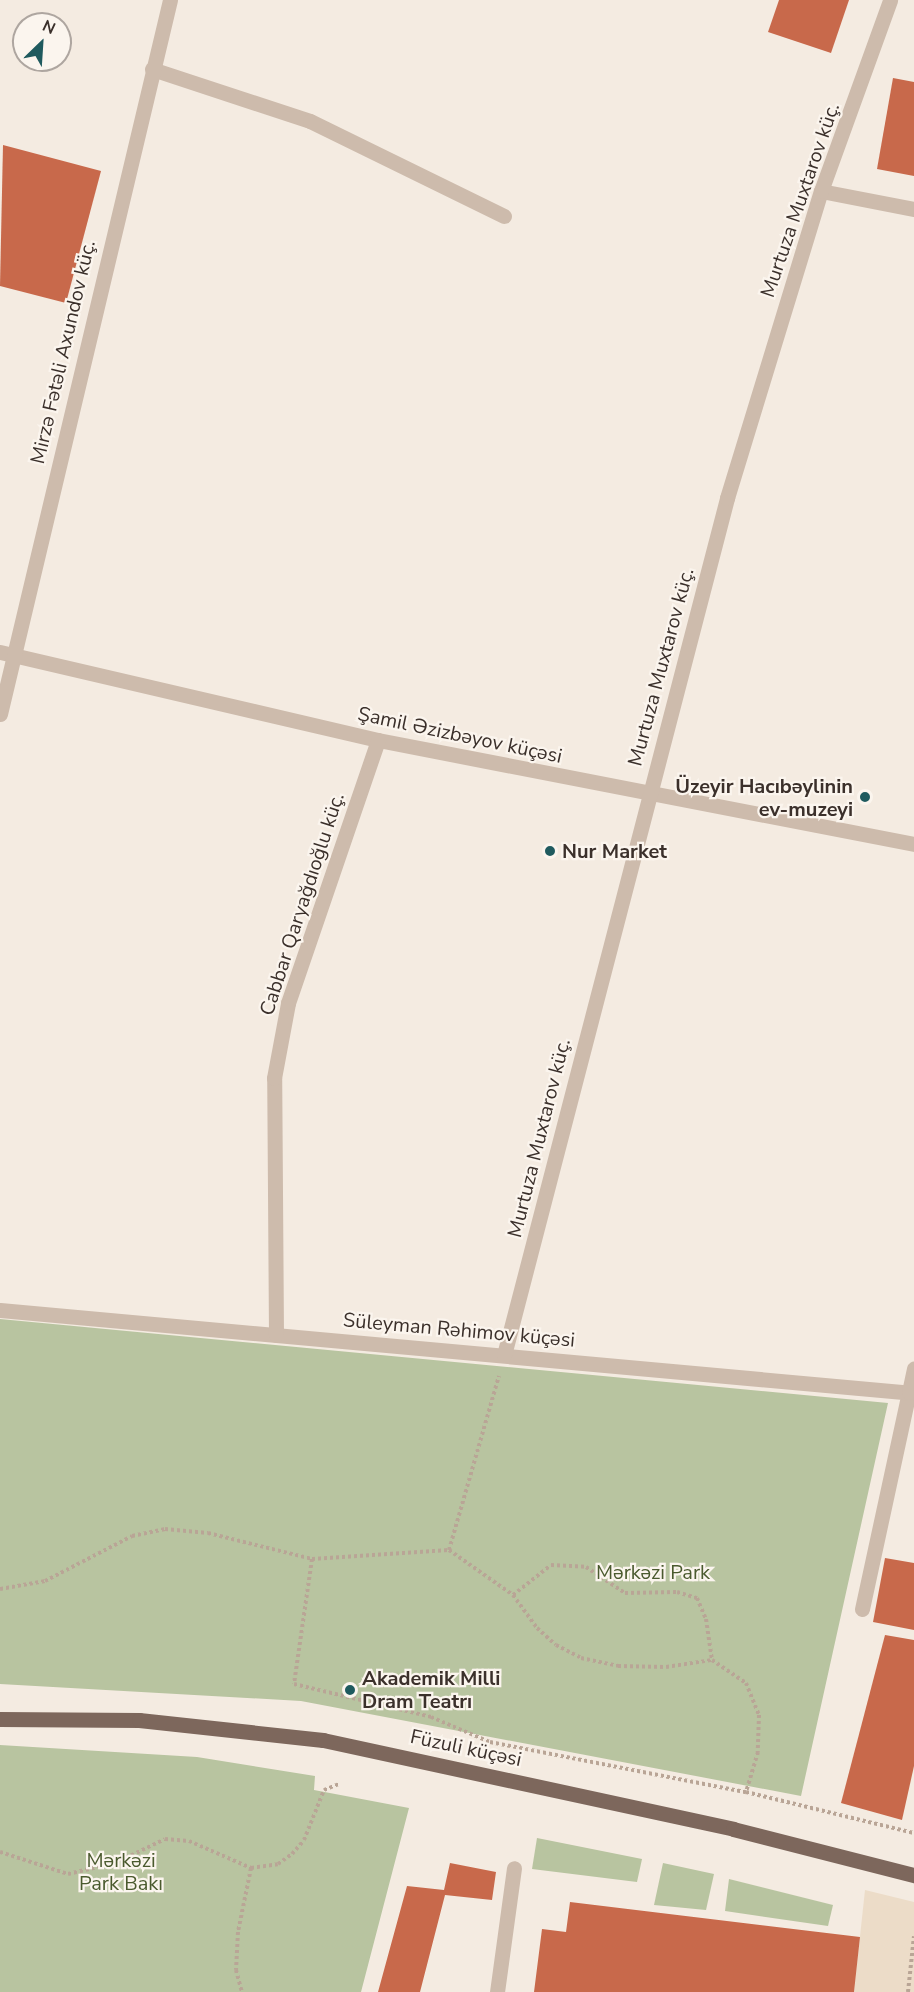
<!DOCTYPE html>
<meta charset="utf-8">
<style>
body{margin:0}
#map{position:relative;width:914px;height:1992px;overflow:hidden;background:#f4ebe1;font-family:"Nunito Sans",sans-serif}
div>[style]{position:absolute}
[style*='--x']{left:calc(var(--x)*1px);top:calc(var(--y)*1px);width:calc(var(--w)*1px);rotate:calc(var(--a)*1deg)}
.green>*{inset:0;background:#b8c4a0}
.plaza>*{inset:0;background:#ecdcc8}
.building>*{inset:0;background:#c8694b}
.path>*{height:4px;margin-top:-2px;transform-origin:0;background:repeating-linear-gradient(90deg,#b9a596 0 3px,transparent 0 6px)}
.service>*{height:15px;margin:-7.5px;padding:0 7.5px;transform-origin:7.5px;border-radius:7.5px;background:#cdbbac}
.minor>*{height:15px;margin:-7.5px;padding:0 7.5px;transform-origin:7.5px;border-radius:7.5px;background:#cdbbac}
.primary>*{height:15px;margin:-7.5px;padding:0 7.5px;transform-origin:7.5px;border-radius:7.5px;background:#7d675c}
.dots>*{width:16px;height:16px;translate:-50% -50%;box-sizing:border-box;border:3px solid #fbf5ee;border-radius:50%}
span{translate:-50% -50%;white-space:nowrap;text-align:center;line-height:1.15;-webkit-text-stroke:4.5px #fbf5ee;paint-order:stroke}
.street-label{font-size:20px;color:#3b302b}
.poi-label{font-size:20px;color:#3b302b;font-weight:700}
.right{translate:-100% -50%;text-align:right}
.left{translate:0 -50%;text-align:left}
.park-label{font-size:20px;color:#4a5a2e}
.north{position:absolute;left:12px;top:12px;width:60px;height:60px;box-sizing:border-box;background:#fbf5ee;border:2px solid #aea6a0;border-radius:50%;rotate:25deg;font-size:16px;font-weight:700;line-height:24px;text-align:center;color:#3b302b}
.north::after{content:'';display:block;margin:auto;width:21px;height:27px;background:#1f5a5e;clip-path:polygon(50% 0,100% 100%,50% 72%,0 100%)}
</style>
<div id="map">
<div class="green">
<div style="clip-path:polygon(0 1319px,888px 1403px,801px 1796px,301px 1701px,0 1684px)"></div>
<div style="clip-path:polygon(0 1745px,197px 1757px,315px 1776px,314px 1790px,409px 1808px,361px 1992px,0 1992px)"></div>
<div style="clip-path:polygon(537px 1838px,642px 1859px,637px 1882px,532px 1869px)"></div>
<div style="clip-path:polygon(663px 1863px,714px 1874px,706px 1910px,654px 1905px)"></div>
<div style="clip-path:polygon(729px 1879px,833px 1905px,828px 1926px,725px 1911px)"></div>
</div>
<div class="plaza">
<div style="clip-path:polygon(865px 1890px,914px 1902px,914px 1992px,854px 1992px)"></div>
</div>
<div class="building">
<div style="clip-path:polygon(779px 0,849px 0,831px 53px,768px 32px)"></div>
<div style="clip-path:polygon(893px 78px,914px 82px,914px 176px,877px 169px)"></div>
<div style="clip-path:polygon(3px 145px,101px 171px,66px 303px,0 286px)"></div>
<div style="clip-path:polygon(885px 1558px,914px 1563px,914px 1630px,873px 1622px)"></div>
<div style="clip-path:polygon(885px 1635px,914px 1640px,914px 1766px,902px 1820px,841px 1803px)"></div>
<div style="clip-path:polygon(450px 1863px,496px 1872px,492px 1900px,445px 1895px,420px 1992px,378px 1992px,407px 1886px,444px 1890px)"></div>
<div style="clip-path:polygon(570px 1902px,860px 1937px,854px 1992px,534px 1992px,542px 1929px,566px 1932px)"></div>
</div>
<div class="path">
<div style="--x:449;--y:1550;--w:181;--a:-74"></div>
<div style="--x:312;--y:1559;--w:126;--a:98.2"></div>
<div style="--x:294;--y:1684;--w:141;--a:13.5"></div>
<div style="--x:431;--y:1717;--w:64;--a:23"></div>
<div style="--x:490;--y:1742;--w:261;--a:11.1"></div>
<div style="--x:746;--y:1792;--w:173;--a:13.7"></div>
<div style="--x:0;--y:1589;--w:46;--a:-10.1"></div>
<div style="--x:45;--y:1581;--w:98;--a:-27.3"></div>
<div style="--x:132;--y:1536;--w:34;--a:-12"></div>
<div style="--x:165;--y:1529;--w:43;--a:5.3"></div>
<div style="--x:208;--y:1533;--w:107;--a:14"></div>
<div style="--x:312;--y:1559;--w:137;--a:-3.8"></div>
<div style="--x:449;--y:1550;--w:78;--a:35.1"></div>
<div style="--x:513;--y:1595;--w:41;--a:54"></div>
<div style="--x:537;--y:1628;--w:25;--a:42"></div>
<div style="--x:556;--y:1645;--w:28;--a:27"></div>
<div style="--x:581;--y:1658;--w:38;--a:12"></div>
<div style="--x:618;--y:1666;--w:48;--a:1.2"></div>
<div style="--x:666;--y:1667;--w:47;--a:-8.7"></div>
<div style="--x:712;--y:1660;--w:41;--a:34.1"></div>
<div style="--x:746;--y:1683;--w:35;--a:68"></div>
<div style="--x:759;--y:1715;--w:37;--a:92"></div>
<div style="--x:758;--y:1752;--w:42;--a:106.7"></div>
<div style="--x:513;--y:1595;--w:48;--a:-38.3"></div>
<div style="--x:551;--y:1565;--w:35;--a:3"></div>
<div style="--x:586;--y:1567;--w:47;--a:33.7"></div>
<div style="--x:625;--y:1593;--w:52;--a:-1.1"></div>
<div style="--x:677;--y:1592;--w:21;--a:17"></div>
<div style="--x:697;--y:1598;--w:23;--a:67"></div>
<div style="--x:706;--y:1619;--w:41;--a:81.7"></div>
<div style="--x:0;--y:1852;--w:71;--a:17.9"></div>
<div style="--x:68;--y:1874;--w:48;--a:-13.2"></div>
<div style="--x:115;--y:1863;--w:55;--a:-25.6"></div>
<div style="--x:165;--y:1839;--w:24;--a:5"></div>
<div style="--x:189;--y:1841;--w:68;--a:23.5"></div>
<div style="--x:251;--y:1868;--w:65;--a:101.5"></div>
<div style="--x:238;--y:1932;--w:38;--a:93"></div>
<div style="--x:236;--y:1970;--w:23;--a:75"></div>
<div style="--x:251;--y:1868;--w:27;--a:-8"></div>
<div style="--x:278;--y:1864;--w:17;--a:-36"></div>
<div style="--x:292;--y:1854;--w:18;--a:-49"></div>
<div style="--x:304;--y:1840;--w:54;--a:-68.2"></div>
<div style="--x:324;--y:1790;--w:16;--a:-22"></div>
<div style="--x:908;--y:1992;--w:56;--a:-83.9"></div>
</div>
<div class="service">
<div style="--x:862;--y:1609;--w:222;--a:-77.8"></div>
<div style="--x:497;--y:1992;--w:125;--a:-82.2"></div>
</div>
<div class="minor">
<div style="--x:152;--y:69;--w:166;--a:18.2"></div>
<div style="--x:310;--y:121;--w:216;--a:26.1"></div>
<div style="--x:821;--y:191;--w:95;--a:11"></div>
<div style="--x:0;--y:652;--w:388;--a:13.1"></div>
<div style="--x:378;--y:740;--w:546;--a:10.98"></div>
<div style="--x:0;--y:714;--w:734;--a:-76.61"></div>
<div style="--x:0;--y:1310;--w:918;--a:5.19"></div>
<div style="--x:276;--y:1335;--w:257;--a:-90.4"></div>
<div style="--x:274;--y:1078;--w:76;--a:-79.4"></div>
<div style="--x:288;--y:1003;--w:278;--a:-71.1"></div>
<div style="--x:504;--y:1355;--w:886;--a:-75.41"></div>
<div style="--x:727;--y:498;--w:321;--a:-73"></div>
<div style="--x:821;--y:191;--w:203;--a:-70.1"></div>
<div style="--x:909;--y:1392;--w:24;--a:-78"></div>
</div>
<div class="primary">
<div style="--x:0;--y:1719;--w:139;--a:0.4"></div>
<div style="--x:139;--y:1720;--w:185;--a:6.2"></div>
<div style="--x:323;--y:1740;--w:420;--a:12.2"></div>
<div style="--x:733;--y:1829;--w:187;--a:14.3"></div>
</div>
<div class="dots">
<div style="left:865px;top:797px;background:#1f5a5e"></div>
<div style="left:550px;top:851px;background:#1f5a5e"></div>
<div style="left:350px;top:1690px;background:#1f5a5e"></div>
</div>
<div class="street-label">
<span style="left:800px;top:200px;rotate:-71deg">Murtuza Muxtarov küç.</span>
<span style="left:63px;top:352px;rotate:-77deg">Mirzə Fətəli Axundov küç.</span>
<span style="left:661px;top:667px;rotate:-75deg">Murtuza Muxtarov küç.</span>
<span style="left:460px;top:735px;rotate:12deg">Şamil Əzizbəyov küçəsi</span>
<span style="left:302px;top:904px;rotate:-72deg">Cabbar Qaryağdıoğlu küç.</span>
<span style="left:539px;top:1138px;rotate:-76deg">Murtuza Muxtarov küç.</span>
<span style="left:459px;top:1330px;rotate:5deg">Süleyman Rəhimov küçəsi</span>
<span style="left:466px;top:1748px;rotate:12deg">Füzuli küçəsi</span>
</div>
<div class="poi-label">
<span class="right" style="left:853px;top:798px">Üzeyir Hacıbəylinin<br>ev-muzeyi</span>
<span class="left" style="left:562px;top:851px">Nur Market</span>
<span class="left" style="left:362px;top:1690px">Akademik Milli<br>Dram Teatrı</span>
</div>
<div class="park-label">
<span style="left:653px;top:1572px">Mərkəzi Park</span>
<span style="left:121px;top:1872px">Mərkəzi<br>Park Bakı</span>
</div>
<div class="north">N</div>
</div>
